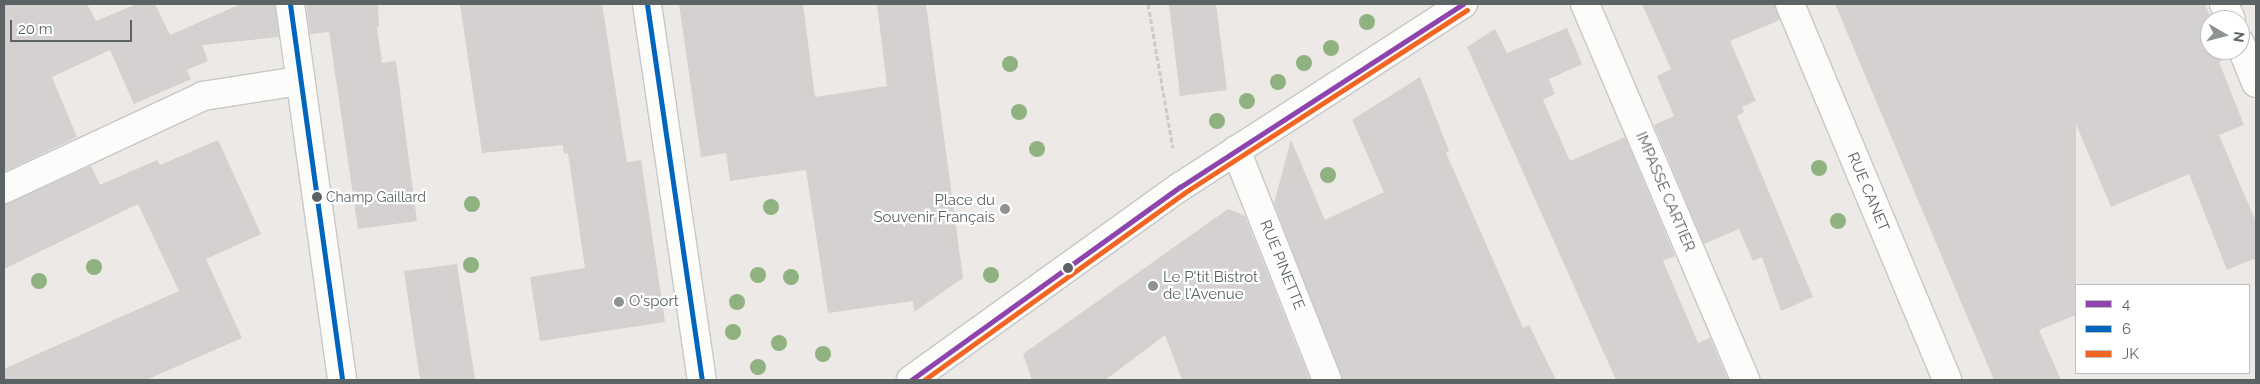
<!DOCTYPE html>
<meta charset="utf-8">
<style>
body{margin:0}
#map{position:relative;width:2260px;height:384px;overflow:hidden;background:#ece9e6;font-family:Raleway,sans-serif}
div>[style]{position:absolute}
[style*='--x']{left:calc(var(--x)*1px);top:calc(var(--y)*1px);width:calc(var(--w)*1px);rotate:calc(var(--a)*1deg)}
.building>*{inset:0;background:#d4d1d0}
.path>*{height:3px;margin-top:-1.5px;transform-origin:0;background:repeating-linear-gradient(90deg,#c7cdc8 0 5px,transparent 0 7.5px)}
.roads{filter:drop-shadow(1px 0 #c6c7c6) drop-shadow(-1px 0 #c6c7c6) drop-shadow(0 1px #c6c7c6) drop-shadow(0 -1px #c6c7c6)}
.street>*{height:28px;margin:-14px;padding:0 14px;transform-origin:14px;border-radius:14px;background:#fcfcfb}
.secondary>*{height:28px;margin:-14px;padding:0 14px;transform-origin:14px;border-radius:14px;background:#fcfcfb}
.bus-1>*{height:5px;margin:-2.5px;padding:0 2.5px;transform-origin:2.5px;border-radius:2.5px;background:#8e44ad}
.bus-2>*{height:5px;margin:-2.5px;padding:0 2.5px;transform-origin:2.5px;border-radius:2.5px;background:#0065bd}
.bus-3>*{height:5px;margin:-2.5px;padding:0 2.5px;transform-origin:2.5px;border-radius:2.5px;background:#f26522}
.trees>*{width:16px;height:16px;margin:-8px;border-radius:50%;background:#90b180}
.dots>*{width:14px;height:14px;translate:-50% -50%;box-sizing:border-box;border:2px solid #fff;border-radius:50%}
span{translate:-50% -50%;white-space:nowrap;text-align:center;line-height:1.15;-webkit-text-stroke:4.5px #fff;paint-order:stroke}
.bus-label{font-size:14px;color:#5b6365}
.left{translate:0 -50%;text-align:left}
.street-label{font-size:15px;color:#5b6365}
.poi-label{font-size:15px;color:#5b6365}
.right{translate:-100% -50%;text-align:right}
.frame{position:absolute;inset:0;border:5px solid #5b6365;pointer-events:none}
.legend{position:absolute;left:2075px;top:284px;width:175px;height:90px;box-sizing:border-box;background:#fff;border:1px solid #bdc1c1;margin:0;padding:6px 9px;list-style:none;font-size:15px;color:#5b6365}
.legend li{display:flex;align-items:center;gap:10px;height:25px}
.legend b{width:25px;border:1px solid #bdc1c1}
.north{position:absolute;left:2200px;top:10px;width:50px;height:50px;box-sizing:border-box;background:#fff;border:1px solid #bdc1c1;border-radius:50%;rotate:98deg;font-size:14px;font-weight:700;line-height:20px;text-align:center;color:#5b6365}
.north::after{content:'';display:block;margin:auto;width:18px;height:22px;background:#8e9292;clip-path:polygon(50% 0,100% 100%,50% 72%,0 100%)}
.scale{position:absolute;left:10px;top:20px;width:122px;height:22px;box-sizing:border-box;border:2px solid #5b6365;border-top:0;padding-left:6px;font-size:15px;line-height:18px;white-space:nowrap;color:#5b6365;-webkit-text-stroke:4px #fff;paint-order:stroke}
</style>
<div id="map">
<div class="building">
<div style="clip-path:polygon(4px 4px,87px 4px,96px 21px,137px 4px,155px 4px,170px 35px,241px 4px,275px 4px,279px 37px,202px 45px,208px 61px,187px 70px,191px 79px,134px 104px,110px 50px,52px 77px,77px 137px,4px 172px)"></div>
<div style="clip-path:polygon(306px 4px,378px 4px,379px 27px,377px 27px,382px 63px,396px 61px,417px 221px,358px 229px,329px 32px,310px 34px)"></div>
<div style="clip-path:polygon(460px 4px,602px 4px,627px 162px,641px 160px,665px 322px,540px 341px,530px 277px,585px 268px,568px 153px,564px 154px,563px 145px,482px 153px)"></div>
<div style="clip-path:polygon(679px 4px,803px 4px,815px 97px,887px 86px,877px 4px,926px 4px,963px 278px,914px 312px,913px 301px,828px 313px,806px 170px,730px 181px,726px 153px,701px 157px)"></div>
<div style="clip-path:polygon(1169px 4px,1216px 4px,1227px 90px,1180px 96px)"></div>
<div style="clip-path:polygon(1642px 4px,1775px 4px,1780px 20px,1730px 41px,1756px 101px,1742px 107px,1744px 112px,1737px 116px,1813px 297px,1781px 311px,1762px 257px,1753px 261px,1739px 229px,1704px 244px,1654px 125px,1674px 116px,1657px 76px,1671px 69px)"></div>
<div style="clip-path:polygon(1835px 4px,2205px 4px,2212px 20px,2210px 50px,2224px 50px,2227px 58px,2219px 62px,2244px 125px,2219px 135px,2256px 222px,2256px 258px,2227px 270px,2189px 174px,2111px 207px,2076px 124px,2076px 315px,2039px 330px,2061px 380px,1994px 380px)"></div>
<div style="clip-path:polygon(1567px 28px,1582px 64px,1549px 79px,1555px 94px,1543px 100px,1570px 161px,1625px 137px,1675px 256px,1663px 261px,1698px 343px,1710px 338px,1728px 380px,1616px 380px,1467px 47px,1495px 29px,1507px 53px)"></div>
<div style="clip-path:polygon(1420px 77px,1449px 151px,1446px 153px,1523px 328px,1529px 325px,1556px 380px,1342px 380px,1274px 203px,1291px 140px,1325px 220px,1384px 192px,1352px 120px)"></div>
<div style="clip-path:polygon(218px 140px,261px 234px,206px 259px,242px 338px,146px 380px,4px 380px,4px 369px,179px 291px,138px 204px,4px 269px,4px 204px,91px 166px,100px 185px,157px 160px,160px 165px)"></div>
<div style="clip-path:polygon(1228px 209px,1245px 216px,1310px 380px,1182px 380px,1165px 335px,1105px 380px,1032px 380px,1023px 354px)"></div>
<div style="clip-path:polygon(457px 264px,475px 380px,420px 380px,404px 271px)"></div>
</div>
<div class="path">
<div style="--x:1148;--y:4;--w:146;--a:80.2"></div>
</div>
<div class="roads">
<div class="street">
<div style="--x:290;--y:4;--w:380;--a:82.1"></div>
<div style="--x:647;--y:4;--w:380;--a:81.7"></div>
<div style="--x:1585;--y:4;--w:409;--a:66.9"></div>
<div style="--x:1790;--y:4;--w:407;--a:67.3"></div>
<div style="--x:2224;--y:4;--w:17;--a:66"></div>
<div style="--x:2240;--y:43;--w:43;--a:68.2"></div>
<div style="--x:1236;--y:150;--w:247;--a:68.4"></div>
<div style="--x:4;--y:189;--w:220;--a:-25"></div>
<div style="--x:203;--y:96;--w:97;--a:-8.9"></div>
</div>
<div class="secondary">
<div style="--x:911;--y:380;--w:331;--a:-35.7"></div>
<div style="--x:1180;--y:187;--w:337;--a:-32.9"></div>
</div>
</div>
<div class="bus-1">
<div style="--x:911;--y:380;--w:331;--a:-35.7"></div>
<div style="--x:1180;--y:187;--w:337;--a:-32.9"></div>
</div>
<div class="bus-2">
<div style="--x:290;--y:4;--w:380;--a:82.1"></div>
<div style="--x:647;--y:4;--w:380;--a:81.7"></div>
</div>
<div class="bus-3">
<div style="--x:924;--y:380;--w:320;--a:-35.7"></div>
<div style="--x:1184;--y:193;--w:337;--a:-32.9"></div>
</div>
<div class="trees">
<div style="left:1367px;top:22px"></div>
<div style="left:1331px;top:48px"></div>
<div style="left:1304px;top:63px"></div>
<div style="left:1010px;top:64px"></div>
<div style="left:1278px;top:82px"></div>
<div style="left:1247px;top:101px"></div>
<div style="left:1019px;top:112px"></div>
<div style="left:1217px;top:121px"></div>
<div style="left:1037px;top:149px"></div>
<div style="left:1819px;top:168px"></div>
<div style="left:1328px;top:175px"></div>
<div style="left:472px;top:204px"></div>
<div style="left:771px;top:207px"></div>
<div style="left:1838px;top:221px"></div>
<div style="left:471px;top:265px"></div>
<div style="left:94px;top:267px"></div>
<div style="left:758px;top:275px"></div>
<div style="left:991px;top:275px"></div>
<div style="left:791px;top:277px"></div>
<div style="left:39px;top:281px"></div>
<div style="left:737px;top:302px"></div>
<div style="left:733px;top:332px"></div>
<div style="left:779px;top:343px"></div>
<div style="left:823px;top:354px"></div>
<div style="left:758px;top:367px"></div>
</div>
<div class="dots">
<div style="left:317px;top:197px;background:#5b6365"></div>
<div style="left:1005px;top:209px;background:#8e9292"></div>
<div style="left:1068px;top:268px;background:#5b6365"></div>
<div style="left:1153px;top:286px;background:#8e9292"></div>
<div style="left:619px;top:302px;background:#8e9292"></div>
</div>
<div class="bus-label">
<span class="left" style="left:326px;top:197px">Champ Gaillard</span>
</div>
<div class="street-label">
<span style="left:1665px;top:192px;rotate:67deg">IMPASSE CARTIER</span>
<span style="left:1868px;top:192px;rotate:67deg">RUE CANET</span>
<span style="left:1282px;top:265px;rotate:68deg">RUE PINETTE</span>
</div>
<div class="poi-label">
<span class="right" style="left:995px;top:209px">Place du<br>Souvenir Français</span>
<span class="left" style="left:1163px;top:286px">Le P'tit Bistrot<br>de l'Avenue</span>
<span class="left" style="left:629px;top:302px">O'sport</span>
</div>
<div class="frame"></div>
<ul class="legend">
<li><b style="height:6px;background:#8e44ad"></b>4</li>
<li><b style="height:6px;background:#0065bd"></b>6</li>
<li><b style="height:6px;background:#f26522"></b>JK</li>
</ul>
<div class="north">N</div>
<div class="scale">20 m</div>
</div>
